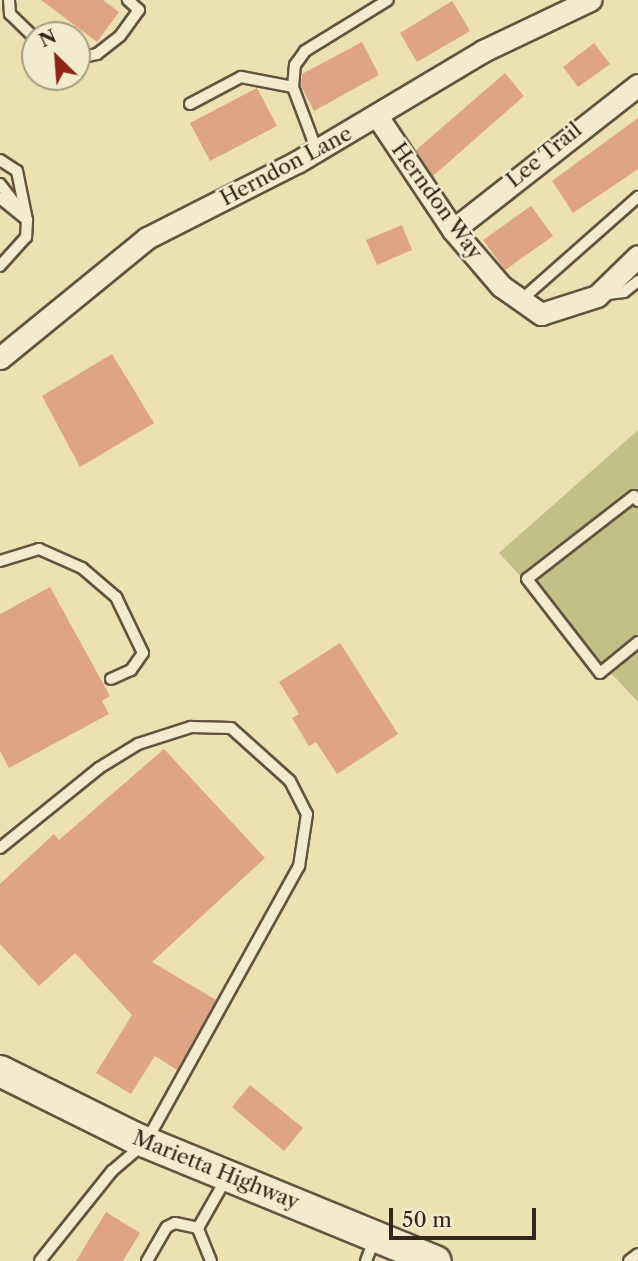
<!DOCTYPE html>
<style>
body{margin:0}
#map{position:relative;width:638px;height:1261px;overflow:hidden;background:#ede0b2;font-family:"Libre Caslon Text",serif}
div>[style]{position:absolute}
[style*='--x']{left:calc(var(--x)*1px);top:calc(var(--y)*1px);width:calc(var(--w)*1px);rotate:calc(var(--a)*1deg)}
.green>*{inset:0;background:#c0c087}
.building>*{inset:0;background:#dfa485}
.roads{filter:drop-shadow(2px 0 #625440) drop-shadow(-2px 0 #625440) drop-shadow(0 2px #625440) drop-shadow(0 -2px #625440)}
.service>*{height:10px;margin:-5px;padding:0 5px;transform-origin:5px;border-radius:5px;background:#f3ebcd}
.minor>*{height:21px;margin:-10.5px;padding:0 10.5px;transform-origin:10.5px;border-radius:10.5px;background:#f3ebcd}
.secondary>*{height:30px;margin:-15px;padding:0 15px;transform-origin:15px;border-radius:15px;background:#f3ebcd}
span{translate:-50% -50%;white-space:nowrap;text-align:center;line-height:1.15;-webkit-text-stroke:5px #f3ebcd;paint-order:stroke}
.street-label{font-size:21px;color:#33261a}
.north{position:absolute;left:21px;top:21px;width:70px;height:70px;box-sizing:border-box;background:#f3ebcd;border:2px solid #a69c85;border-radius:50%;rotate:335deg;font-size:19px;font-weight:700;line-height:28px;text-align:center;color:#33261a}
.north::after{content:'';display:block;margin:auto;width:24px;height:32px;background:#8f2418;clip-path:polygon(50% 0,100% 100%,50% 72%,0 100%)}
.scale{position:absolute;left:389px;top:1208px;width:147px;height:32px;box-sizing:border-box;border:4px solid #33261a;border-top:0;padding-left:9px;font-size:21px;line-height:24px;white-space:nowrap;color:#33261a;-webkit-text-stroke:5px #f3ebcd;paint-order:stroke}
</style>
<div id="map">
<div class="green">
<div style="clip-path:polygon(638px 430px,638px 702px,499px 553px)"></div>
</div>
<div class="building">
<div style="clip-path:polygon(41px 0,103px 0,119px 12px,97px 42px)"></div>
<div style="clip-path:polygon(452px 1px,470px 31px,417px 62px,400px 33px)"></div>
<div style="clip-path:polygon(362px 42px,379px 75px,314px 111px,301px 86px,302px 74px)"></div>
<div style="clip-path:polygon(594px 43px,610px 64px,578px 87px,563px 67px)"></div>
<div style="clip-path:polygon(505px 73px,524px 96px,433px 176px,416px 150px)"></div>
<div style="clip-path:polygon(257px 88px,277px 126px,210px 161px,190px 123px)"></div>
<div style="clip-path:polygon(638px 118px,638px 169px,573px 213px,552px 181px)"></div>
<div style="clip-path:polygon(531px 206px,553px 236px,505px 270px,483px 240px)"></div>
<div style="clip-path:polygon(402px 225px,412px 250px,377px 265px,366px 240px)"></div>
<div style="clip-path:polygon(112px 354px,154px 423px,80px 467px,42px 396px)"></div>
<div style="clip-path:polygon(50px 587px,110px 696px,102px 701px,109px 714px,9px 768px,0 751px,0 614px)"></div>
<div style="clip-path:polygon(340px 643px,398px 734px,337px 774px,316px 742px,309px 746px,292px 718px,299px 714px,279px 682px)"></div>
<div style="clip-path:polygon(164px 749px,265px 858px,152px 962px,216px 1000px,177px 1070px,155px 1056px,131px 1094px,96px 1073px,132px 1015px,75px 953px,39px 986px,0 944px,0 884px,54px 834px,59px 840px)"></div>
<div style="clip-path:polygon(250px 1085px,303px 1128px,284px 1151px,232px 1107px)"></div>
<div style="clip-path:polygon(106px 1212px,140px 1233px,123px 1261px,76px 1261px)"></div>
</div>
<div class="roads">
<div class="service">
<div style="--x:9;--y:0;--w:14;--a:86"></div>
<div style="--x:10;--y:14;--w:35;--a:44"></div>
<div style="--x:77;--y:58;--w:20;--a:-11"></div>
<div style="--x:97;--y:54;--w:29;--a:-38"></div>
<div style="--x:120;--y:36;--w:32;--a:-54"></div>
<div style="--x:139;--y:10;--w:15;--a:-138"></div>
<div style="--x:190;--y:104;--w:58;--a:-27.9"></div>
<div style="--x:241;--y:77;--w:53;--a:10.9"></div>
<div style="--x:317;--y:151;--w:68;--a:-110.6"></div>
<div style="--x:293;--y:87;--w:22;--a:-85"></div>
<div style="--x:295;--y:65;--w:17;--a:-54"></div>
<div style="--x:305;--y:51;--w:97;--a:-31.6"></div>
<div style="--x:0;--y:160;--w:20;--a:33"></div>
<div style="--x:17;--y:171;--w:50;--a:78.5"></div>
<div style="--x:0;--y:184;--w:36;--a:52"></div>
<div style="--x:0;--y:198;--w:35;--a:39"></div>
<div style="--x:27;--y:220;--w:17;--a:93"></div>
<div style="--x:26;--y:237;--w:39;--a:132"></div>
<div style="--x:600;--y:295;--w:24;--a:-7"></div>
<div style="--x:624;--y:292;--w:18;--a:-38"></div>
<div style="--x:521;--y:300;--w:156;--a:-41.4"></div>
<div style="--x:638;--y:501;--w:6;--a:-129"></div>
<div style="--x:634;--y:496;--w:135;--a:142.2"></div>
<div style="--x:527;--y:579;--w:119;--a:52.2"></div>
<div style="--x:600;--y:673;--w:49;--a:-39.2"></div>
<div style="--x:0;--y:561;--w:41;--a:-17.1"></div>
<div style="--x:39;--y:549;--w:47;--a:23.8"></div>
<div style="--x:82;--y:568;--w:45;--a:40.5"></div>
<div style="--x:116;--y:597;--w:62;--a:64.3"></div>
<div style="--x:143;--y:653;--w:21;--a:125"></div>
<div style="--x:131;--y:670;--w:22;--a:156"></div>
<div style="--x:0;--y:848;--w:127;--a:-38.9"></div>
<div style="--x:99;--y:768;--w:46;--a:-31.6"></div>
<div style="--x:138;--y:744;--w:56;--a:-17.8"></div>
<div style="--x:191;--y:727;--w:40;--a:1.4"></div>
<div style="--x:231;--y:728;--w:79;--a:41.9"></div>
<div style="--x:290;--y:781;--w:37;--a:63"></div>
<div style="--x:307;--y:814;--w:53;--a:98.7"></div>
<div style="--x:299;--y:866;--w:316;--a:119"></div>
<div style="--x:146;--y:1142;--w:45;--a:139.5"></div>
<div style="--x:112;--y:1171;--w:115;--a:128.7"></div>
<div style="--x:147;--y:1261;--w:39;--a:-60"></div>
<div style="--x:167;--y:1227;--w:9;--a:-27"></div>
<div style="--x:175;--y:1223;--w:24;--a:12"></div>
<div style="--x:211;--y:1261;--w:35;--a:-112"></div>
<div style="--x:198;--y:1228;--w:56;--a:-60.3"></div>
<div style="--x:366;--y:1261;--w:25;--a:-69"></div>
<div style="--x:629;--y:1261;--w:11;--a:-38"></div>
</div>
<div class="minor">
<div style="--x:377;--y:116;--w:137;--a:56.3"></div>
<div style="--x:453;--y:230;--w:74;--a:49.4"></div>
<div style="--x:501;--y:286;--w:49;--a:35"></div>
<div style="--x:541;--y:314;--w:59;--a:-17.8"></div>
<div style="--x:597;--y:296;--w:57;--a:-44.3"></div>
<div style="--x:453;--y:230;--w:235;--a:-38.1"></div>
<div style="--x:0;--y:358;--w:190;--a:-39.2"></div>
<div style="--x:147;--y:238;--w:168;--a:-26.9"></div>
<div style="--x:297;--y:162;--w:217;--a:-30.8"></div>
<div style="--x:483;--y:51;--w:119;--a:-25.5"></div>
</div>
<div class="secondary">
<div style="--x:0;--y:1071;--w:148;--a:26.4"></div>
<div style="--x:133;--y:1137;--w:327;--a:22.3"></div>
</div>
</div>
<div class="street-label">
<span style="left:544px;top:155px;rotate:-39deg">Lee Trail</span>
<span style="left:286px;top:166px;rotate:-28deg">Herndon Lane</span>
<span style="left:437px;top:201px;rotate:54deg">Herndon Way</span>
<span style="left:216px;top:1170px;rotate:22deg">Marietta Highway</span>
</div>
<div class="north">N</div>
<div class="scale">50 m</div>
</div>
